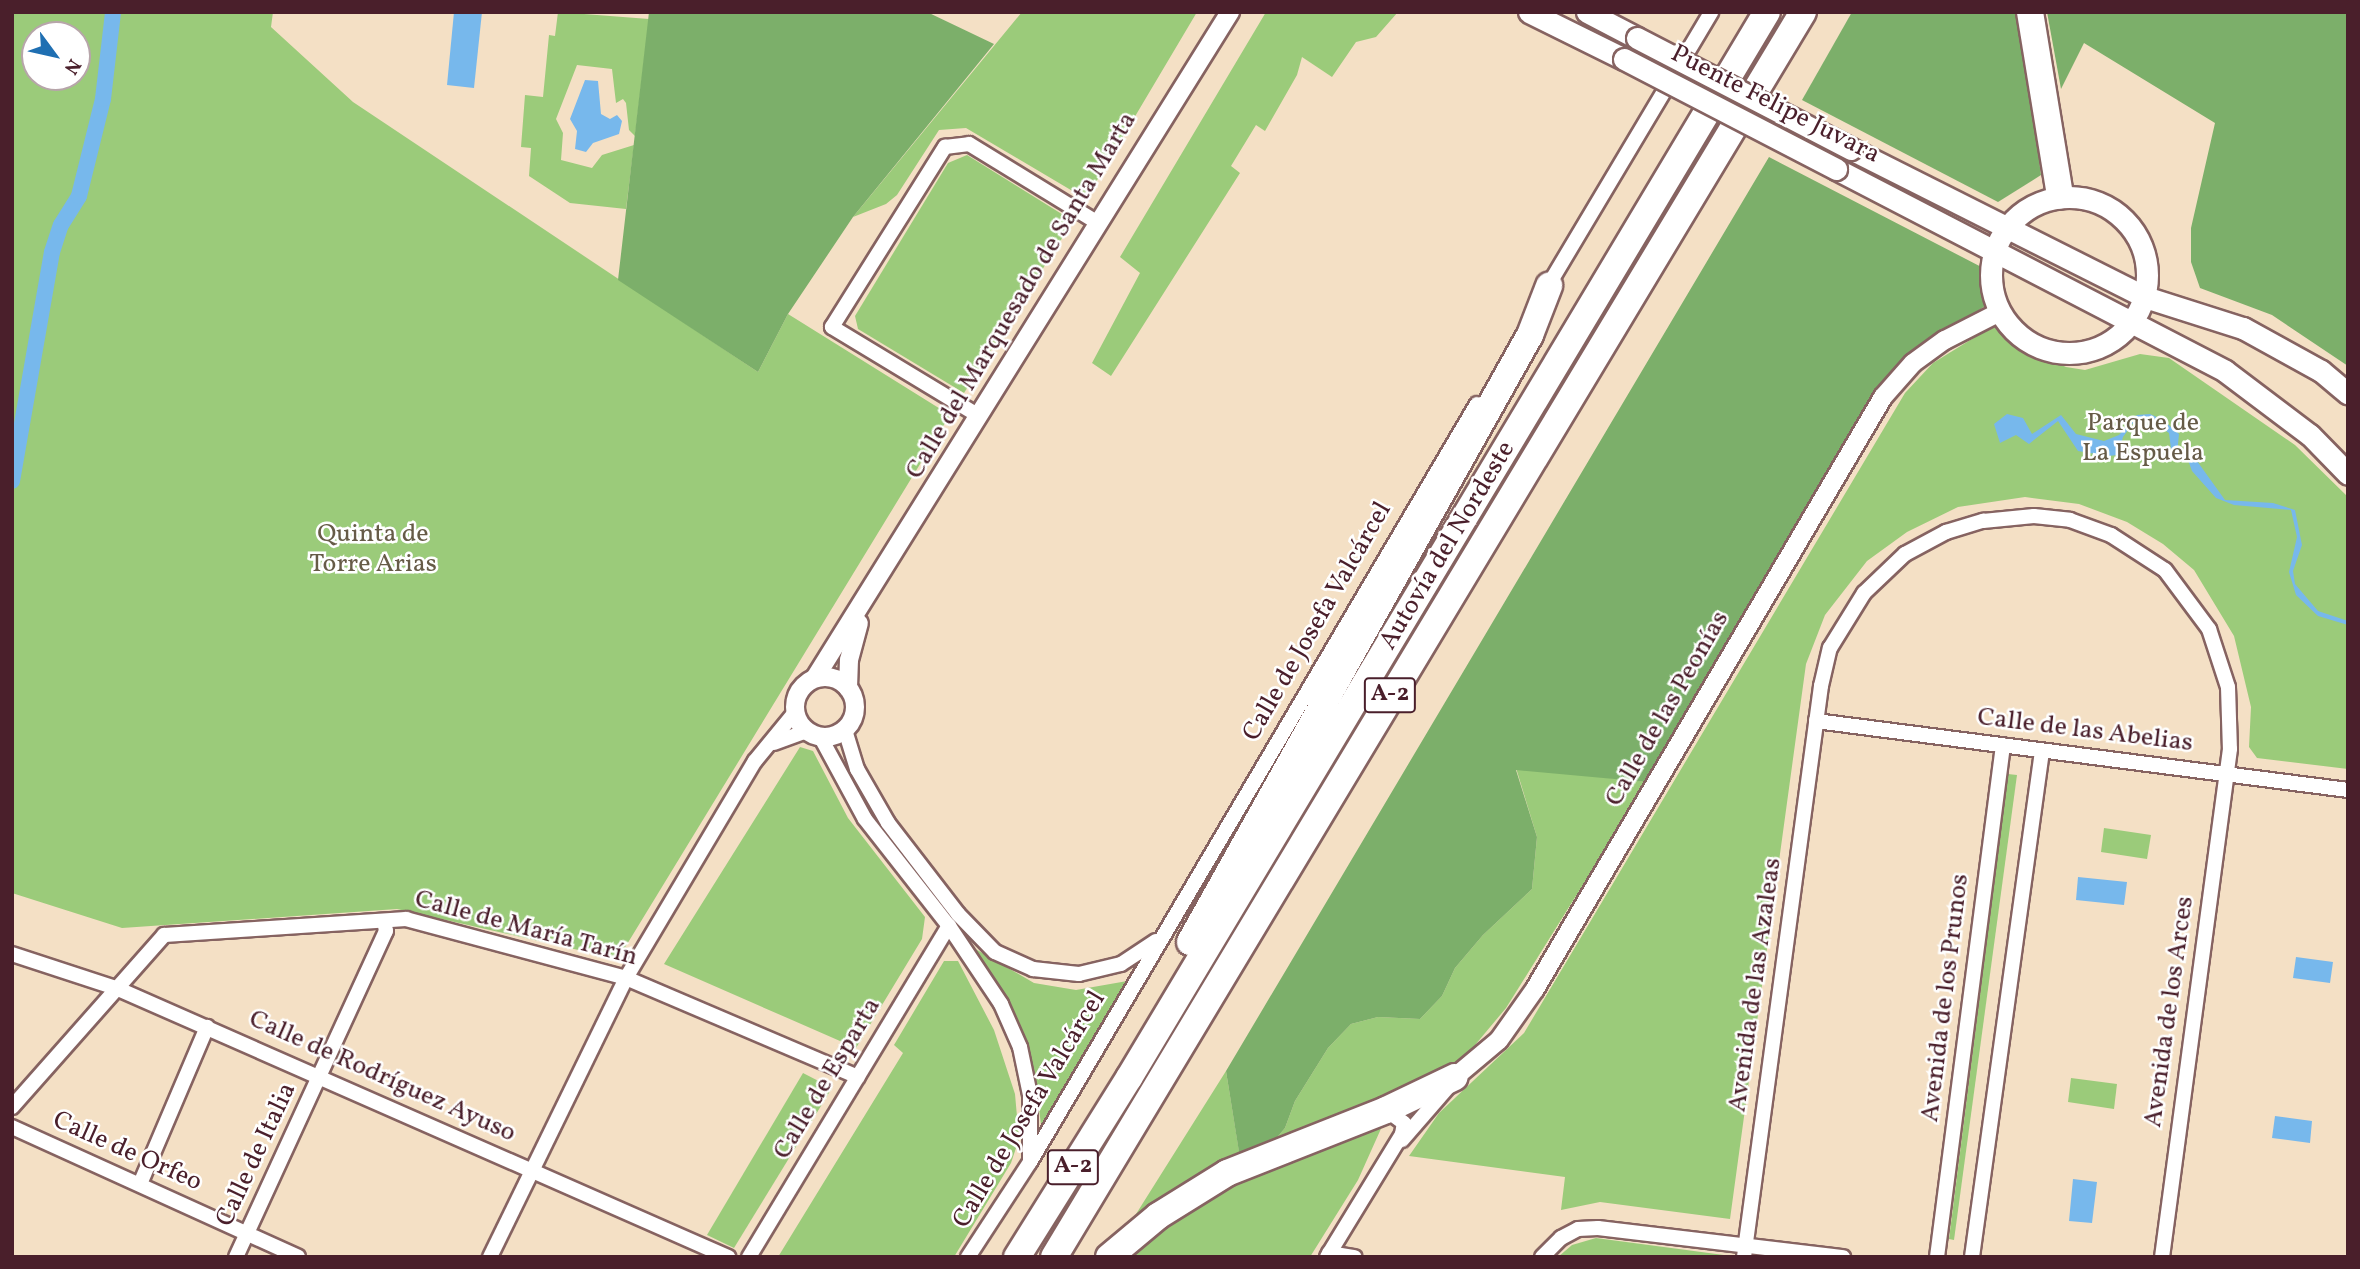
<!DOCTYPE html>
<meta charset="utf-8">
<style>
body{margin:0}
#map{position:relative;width:2360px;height:1269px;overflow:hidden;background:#f4e0c5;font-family:Vollkorn,serif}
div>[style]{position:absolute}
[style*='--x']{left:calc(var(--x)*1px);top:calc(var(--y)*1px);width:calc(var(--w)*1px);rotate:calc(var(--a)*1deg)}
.green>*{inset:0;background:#9bcb7a}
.forest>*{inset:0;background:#7caf6a}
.water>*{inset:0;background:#77b8ec}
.canal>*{height:16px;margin:-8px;padding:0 8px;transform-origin:8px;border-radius:8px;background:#77b8ec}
.roads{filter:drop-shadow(2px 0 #866361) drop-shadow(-2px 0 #866361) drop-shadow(0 2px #866361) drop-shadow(0 -2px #866361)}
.minor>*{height:14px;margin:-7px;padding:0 7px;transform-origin:7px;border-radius:7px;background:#fff}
.tertiary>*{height:18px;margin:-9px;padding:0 9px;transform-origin:9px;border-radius:9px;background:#fff}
.tertiary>.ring{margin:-9px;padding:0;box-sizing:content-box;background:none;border:18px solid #fff;border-radius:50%}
.secondary>*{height:21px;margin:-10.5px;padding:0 10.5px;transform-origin:10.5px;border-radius:10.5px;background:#fff}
.secondary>.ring{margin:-10.5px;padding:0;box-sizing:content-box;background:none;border:21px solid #fff;border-radius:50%}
.motorway>*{height:26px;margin:-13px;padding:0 13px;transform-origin:13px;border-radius:13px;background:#fff}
.bridges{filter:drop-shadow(2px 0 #866361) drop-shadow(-2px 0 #866361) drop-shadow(0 2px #866361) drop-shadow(0 -2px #866361)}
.secondary-bridge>*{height:21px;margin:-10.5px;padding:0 10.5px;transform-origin:10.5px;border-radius:10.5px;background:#fff}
span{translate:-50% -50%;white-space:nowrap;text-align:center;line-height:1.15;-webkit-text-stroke:5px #fff;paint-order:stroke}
.shield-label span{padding:2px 5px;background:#fff;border:2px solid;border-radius:5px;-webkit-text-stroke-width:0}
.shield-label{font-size:24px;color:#4a1f2b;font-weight:700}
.street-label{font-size:26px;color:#4a1f2b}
.park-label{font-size:26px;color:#665b47}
.frame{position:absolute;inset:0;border:14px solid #4a1f2b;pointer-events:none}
.north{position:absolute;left:21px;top:21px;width:70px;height:70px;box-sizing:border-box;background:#fff;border:2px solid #b7a5aa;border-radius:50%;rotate:123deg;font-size:19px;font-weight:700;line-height:28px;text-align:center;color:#4a1f2b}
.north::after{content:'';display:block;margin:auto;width:24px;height:32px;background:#1f6fb2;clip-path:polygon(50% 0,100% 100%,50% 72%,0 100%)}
</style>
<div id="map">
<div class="green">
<div style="clip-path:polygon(evenodd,12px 12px,273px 12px,271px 27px,353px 102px,758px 372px,788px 314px,950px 415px,618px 959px,397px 909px,122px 928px,12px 893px,12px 12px,35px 35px,77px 35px,77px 77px,35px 77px,35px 35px)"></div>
<div style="clip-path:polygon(558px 12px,649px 19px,635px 136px,629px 130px,626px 103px,623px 99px,616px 103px,612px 69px,577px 65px,556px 119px,563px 133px,561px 160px,592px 168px,602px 155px,634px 145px,626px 209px,570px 203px,529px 176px,531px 148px,521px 147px,525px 95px,543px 97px,549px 35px,555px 36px)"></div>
<div style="clip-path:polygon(1022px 12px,1197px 12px,1086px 199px,966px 128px,939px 130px,897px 195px,886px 204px,853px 217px)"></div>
<div style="clip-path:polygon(1266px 12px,1398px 12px,1376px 37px,1356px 42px,1332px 77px,1302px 57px,1297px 75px,1265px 131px,1256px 125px,1231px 166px,1240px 173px,1111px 376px,1092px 363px,1140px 273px,1120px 257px)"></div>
<div style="clip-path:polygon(967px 155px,1073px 221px,964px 393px,858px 329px,855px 316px,948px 163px)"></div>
<div style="clip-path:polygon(1993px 326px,2017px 345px,2066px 367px,2085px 370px,2140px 354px,2169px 358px,2295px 445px,2348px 497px,2348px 769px,2257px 758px,2249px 747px,2251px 707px,2234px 636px,2194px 570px,2163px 544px,2127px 522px,2079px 504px,2025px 497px,1958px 507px,1907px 532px,1867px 561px,1825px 615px,1806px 664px,1730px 1219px,1600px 1202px,1561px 1210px,1565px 1177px,1409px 1156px,1439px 1113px,1524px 1033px,1905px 393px,1933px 363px)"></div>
<div style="clip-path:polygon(800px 747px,813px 751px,848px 818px,925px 917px,922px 939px,856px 1048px,664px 964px)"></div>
<div style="clip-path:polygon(1516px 768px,1647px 782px,1506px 1008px,1465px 1057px,1384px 1122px,1358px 1180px,1310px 1257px,1109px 1257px,1226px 1071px,1243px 1176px,1285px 1128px,1295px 1101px,1328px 1048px,1351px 1024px,1378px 1017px,1420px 1019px,1442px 996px,1455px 968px,1483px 935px,1532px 889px,1537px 837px)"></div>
<div style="clip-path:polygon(2008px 774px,2017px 775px,1954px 1240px,1949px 1239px)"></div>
<div style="clip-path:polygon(2104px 828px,2151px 835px,2147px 859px,2101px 852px)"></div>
<div style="clip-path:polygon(972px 947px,1034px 983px,1076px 990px,1133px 980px,1041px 1125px,1034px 1069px,1022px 1033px)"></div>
<div style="clip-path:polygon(944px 961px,958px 961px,994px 1030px,1015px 1094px,1019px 1139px,1011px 1163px,954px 1257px,778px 1257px,903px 1053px,894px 1045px)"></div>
<div style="clip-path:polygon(803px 1073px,832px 1088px,734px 1248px,707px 1235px)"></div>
<div style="clip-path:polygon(2071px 1078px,2117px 1084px,2114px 1109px,2068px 1102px)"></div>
<div style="clip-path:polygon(1596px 1238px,1739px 1257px,1558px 1257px,1572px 1245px)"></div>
</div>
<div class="forest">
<div style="clip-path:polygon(649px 12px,927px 12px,994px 44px,853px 217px,788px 314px,758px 372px,618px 280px)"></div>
<div style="clip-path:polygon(1852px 12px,2020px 12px,2041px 175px,1998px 202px,1802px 100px)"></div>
<div style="clip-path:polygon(2047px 12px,2348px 12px,2348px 366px,2272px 315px,2200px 288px,2191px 262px,2191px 228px,2215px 123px,2084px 43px,2061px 89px)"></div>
<div style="clip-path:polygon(1769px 157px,1991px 272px,1988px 304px,1904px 361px,1784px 550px,1647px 782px,1516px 770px,1537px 837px,1532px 889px,1483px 935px,1455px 968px,1442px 996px,1420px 1019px,1378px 1017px,1351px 1024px,1328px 1048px,1295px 1101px,1285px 1128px,1243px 1177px,1226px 1071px)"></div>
</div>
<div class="water">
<div style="clip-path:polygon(454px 12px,482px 12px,474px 88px,447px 85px)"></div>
<div style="clip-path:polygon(585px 80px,598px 81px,601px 114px,610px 119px,617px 115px,622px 121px,619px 134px,593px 143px,586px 152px,575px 149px,577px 131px,570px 119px)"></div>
<div style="clip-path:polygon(2007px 414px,2023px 418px,2032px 434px,2061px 415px,2076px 434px,2104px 441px,2119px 435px,2137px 415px,2150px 414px,2163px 420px,2179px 434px,2177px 454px,2197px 461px,2225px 500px,2273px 503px,2295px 510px,2302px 545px,2293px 571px,2295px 584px,2318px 611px,2348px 621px,2348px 625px,2318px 616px,2296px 595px,2289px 572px,2297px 537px,2291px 510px,2234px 505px,2216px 498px,2192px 471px,2188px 460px,2177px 455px,2171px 449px,2169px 433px,2149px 419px,2136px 419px,2123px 437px,2118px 455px,2108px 456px,2078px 451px,2058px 421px,2029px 444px,2016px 435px,2000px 443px,1994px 424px)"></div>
<div style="clip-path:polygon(2078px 877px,2127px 882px,2124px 905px,2076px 900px)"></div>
<div style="clip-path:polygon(2296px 957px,2333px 962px,2330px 983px,2293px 978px)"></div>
<div style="clip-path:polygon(2275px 1116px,2312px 1121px,2310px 1143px,2272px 1138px)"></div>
<div style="clip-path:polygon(2073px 1179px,2097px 1182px,2092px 1223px,2069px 1221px)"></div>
</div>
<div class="canal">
<div style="--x:12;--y:481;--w:232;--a:-80.1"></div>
<div style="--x:52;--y:252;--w:28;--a:-72"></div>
<div style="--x:61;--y:225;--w:34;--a:-58"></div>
<div style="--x:79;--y:196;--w:100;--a:-76.1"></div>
<div style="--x:103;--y:99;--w:88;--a:-83.4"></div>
</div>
<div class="roads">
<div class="minor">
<div style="--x:1545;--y:291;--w:325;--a:-59.2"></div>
<div style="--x:979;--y:416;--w:172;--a:-148.8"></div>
<div style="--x:832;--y:327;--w:213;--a:-57.9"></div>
<div style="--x:945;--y:147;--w:24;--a:-7"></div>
<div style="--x:969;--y:144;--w:151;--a:31.5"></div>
<div style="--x:1816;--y:721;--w:536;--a:7.39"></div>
<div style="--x:845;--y:730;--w:41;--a:72.9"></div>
<div style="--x:857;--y:769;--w:62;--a:60.1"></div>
<div style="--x:888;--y:823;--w:115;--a:52.4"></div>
<div style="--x:958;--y:914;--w:53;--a:45.8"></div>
<div style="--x:995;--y:952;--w:42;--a:24.1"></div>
<div style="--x:1033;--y:969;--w:46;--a:6.2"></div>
<div style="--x:1079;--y:974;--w:43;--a:-13.4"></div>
<div style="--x:1121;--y:964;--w:42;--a:-33.3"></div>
<div style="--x:821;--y:738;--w:92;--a:61.5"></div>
<div style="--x:865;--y:819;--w:136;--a:51.9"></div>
<div style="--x:949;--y:926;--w:94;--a:56.3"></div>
<div style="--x:1001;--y:1004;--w:47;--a:66.2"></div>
<div style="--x:1020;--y:1047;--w:49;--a:78.2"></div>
<div style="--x:1030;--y:1095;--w:65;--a:90"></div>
<div style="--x:774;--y:743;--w:35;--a:-20"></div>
<div style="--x:12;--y:954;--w:109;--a:18.1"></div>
<div style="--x:116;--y:988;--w:669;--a:23.73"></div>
<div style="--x:12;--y:1107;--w:230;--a:-48.5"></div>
<div style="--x:164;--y:935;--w:243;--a:-3.8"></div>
<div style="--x:406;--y:919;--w:228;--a:15"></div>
<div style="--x:626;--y:978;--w:252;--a:23.1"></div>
<div style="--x:12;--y:1127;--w:314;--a:24.4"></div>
<div style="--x:1402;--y:1140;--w:70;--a:-49"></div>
<div style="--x:140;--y:1184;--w:171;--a:-66.9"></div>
<div style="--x:1329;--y:1253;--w:26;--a:9"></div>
<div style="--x:236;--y:1257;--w:359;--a:-65.3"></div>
<div style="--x:386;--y:931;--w:10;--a:-101"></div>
<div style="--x:490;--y:1257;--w:310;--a:-64"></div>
<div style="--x:626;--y:978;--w:252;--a:-59.3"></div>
<div style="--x:755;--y:761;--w:65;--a:-50.6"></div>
<div style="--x:749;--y:1257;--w:387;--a:-58.9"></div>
<div style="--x:968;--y:1257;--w:113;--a:-56.9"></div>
<div style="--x:1030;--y:1162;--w:880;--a:-59.47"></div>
<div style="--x:1327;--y:1257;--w:144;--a:-58.6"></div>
<div style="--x:1402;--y:1134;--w:11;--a:-80"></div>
<div style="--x:1404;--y:1123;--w:22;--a:-144"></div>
<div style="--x:1542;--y:1257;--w:27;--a:-45"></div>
<div style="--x:1561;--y:1238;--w:19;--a:-28"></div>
<div style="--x:1578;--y:1229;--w:20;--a:-3"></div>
<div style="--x:1598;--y:1228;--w:247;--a:6.8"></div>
<div style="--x:1744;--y:1257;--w:576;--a:-82.32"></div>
<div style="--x:1821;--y:686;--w:39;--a:-77"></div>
<div style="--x:1830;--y:648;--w:65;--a:-58.3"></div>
<div style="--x:1864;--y:593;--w:57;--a:-43.6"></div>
<div style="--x:1905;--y:554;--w:47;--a:-28.2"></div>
<div style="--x:1946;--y:532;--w:39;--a:-17"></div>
<div style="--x:1983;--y:521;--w:51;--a:-5.6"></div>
<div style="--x:2034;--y:516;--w:36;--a:6"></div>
<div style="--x:2070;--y:520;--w:44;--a:20.1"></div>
<div style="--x:2111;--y:535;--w:64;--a:32.9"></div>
<div style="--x:2165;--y:570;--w:74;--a:53.3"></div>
<div style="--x:2209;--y:629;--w:61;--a:71.9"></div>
<div style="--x:2228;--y:687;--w:62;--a:88.2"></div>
<div style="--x:2230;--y:749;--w:513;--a:97.62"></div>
<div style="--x:1937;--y:1257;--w:516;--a:-82.65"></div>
<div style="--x:1972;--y:1257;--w:511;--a:-82.12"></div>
</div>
<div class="tertiary">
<div class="ring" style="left:795px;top:677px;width:42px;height:42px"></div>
<div style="--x:815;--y:678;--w:785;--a:-58.07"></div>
<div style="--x:848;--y:688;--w:28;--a:-88"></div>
<div style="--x:849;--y:660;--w:38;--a:-75"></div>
<div style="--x:1455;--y:1077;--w:57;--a:-40.1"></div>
<div style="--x:1499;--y:1040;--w:62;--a:-54.8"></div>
<div style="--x:1535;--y:989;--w:687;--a:-59.55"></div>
<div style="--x:1883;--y:397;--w:45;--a:-48.6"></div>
<div style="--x:1913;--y:363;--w:39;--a:-36"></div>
<div style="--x:1945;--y:340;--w:62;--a:-27"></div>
</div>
<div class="secondary">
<div style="--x:1529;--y:12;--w:106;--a:26.3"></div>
<div style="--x:1587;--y:12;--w:56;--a:27.5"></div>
<div style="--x:1851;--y:149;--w:329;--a:26.7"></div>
<div style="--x:2145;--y:297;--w:103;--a:17.6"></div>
<div style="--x:2243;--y:328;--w:89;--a:28.9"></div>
<div style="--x:2321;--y:371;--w:35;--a:40"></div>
<div style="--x:1836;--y:169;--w:438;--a:27.4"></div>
<div style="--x:2225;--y:371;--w:106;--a:37"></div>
<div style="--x:2310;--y:435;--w:54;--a:45.7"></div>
<div class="ring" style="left:1991px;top:197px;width:135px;height:135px"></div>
</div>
<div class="motorway">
<div style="--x:2030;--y:12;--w:186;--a:80.7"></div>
<div style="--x:1190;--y:942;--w:696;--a:-60.75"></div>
<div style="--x:1530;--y:335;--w:53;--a:-68.8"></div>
<div style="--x:1017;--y:1257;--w:211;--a:-58"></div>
<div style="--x:1129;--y:1078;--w:1242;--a:-59.1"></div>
<div style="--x:1054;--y:1257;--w:1453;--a:-58.97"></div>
<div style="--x:1109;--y:1257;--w:64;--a:-39.9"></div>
<div style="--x:1158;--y:1216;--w:81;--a:-31.9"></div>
<div style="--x:1227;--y:1173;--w:171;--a:-21.6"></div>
<div style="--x:1386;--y:1110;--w:76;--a:-25.6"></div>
</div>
</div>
<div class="bridges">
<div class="secondary-bridge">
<div style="--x:1637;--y:38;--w:241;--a:27.4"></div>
<div style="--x:1624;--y:59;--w:239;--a:27.4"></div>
</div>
</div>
<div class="shield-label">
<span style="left:1390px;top:695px">A-2</span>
<span style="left:1073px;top:1167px">A-2</span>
</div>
<div class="street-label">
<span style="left:1775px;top:105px;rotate:27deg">Puente Felipe Juvara</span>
<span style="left:1022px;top:296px;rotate:-59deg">Calle del Marquesado de Santa Marta</span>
<span style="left:1448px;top:546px;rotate:-59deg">Autovía del Nordeste</span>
<span style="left:1318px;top:622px;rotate:-60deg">Calle de Josefa Valcárcel</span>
<span style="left:1668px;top:709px;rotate:-60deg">Calle de las Peonías</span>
<span style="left:2085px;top:731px;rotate:7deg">Calle de las Abelias</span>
<span style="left:526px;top:929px;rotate:15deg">Calle de María Tarín</span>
<span style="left:1756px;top:985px;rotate:-82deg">Avenida de las Azaleas</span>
<span style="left:1946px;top:998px;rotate:-83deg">Avenida de los Prunos</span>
<span style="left:2170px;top:1012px;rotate:-82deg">Avenida de los Arces</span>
<span style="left:382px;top:1077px;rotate:24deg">Calle de Rodríguez Ayuso</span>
<span style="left:828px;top:1079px;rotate:-59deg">Calle de Esparta</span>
<span style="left:1030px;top:1110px;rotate:-59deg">Calle de Josefa Valcárcel</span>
<span style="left:127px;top:1152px;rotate:24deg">Calle de Orfeo</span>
<span style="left:257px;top:1155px;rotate:-65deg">Calle de Italia</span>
</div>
<div class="park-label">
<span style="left:2143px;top:439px">Parque de<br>La Espuela</span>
<span style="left:373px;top:550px">Quinta de<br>Torre Arias</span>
</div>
<div class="frame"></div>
<div class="north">N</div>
</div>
